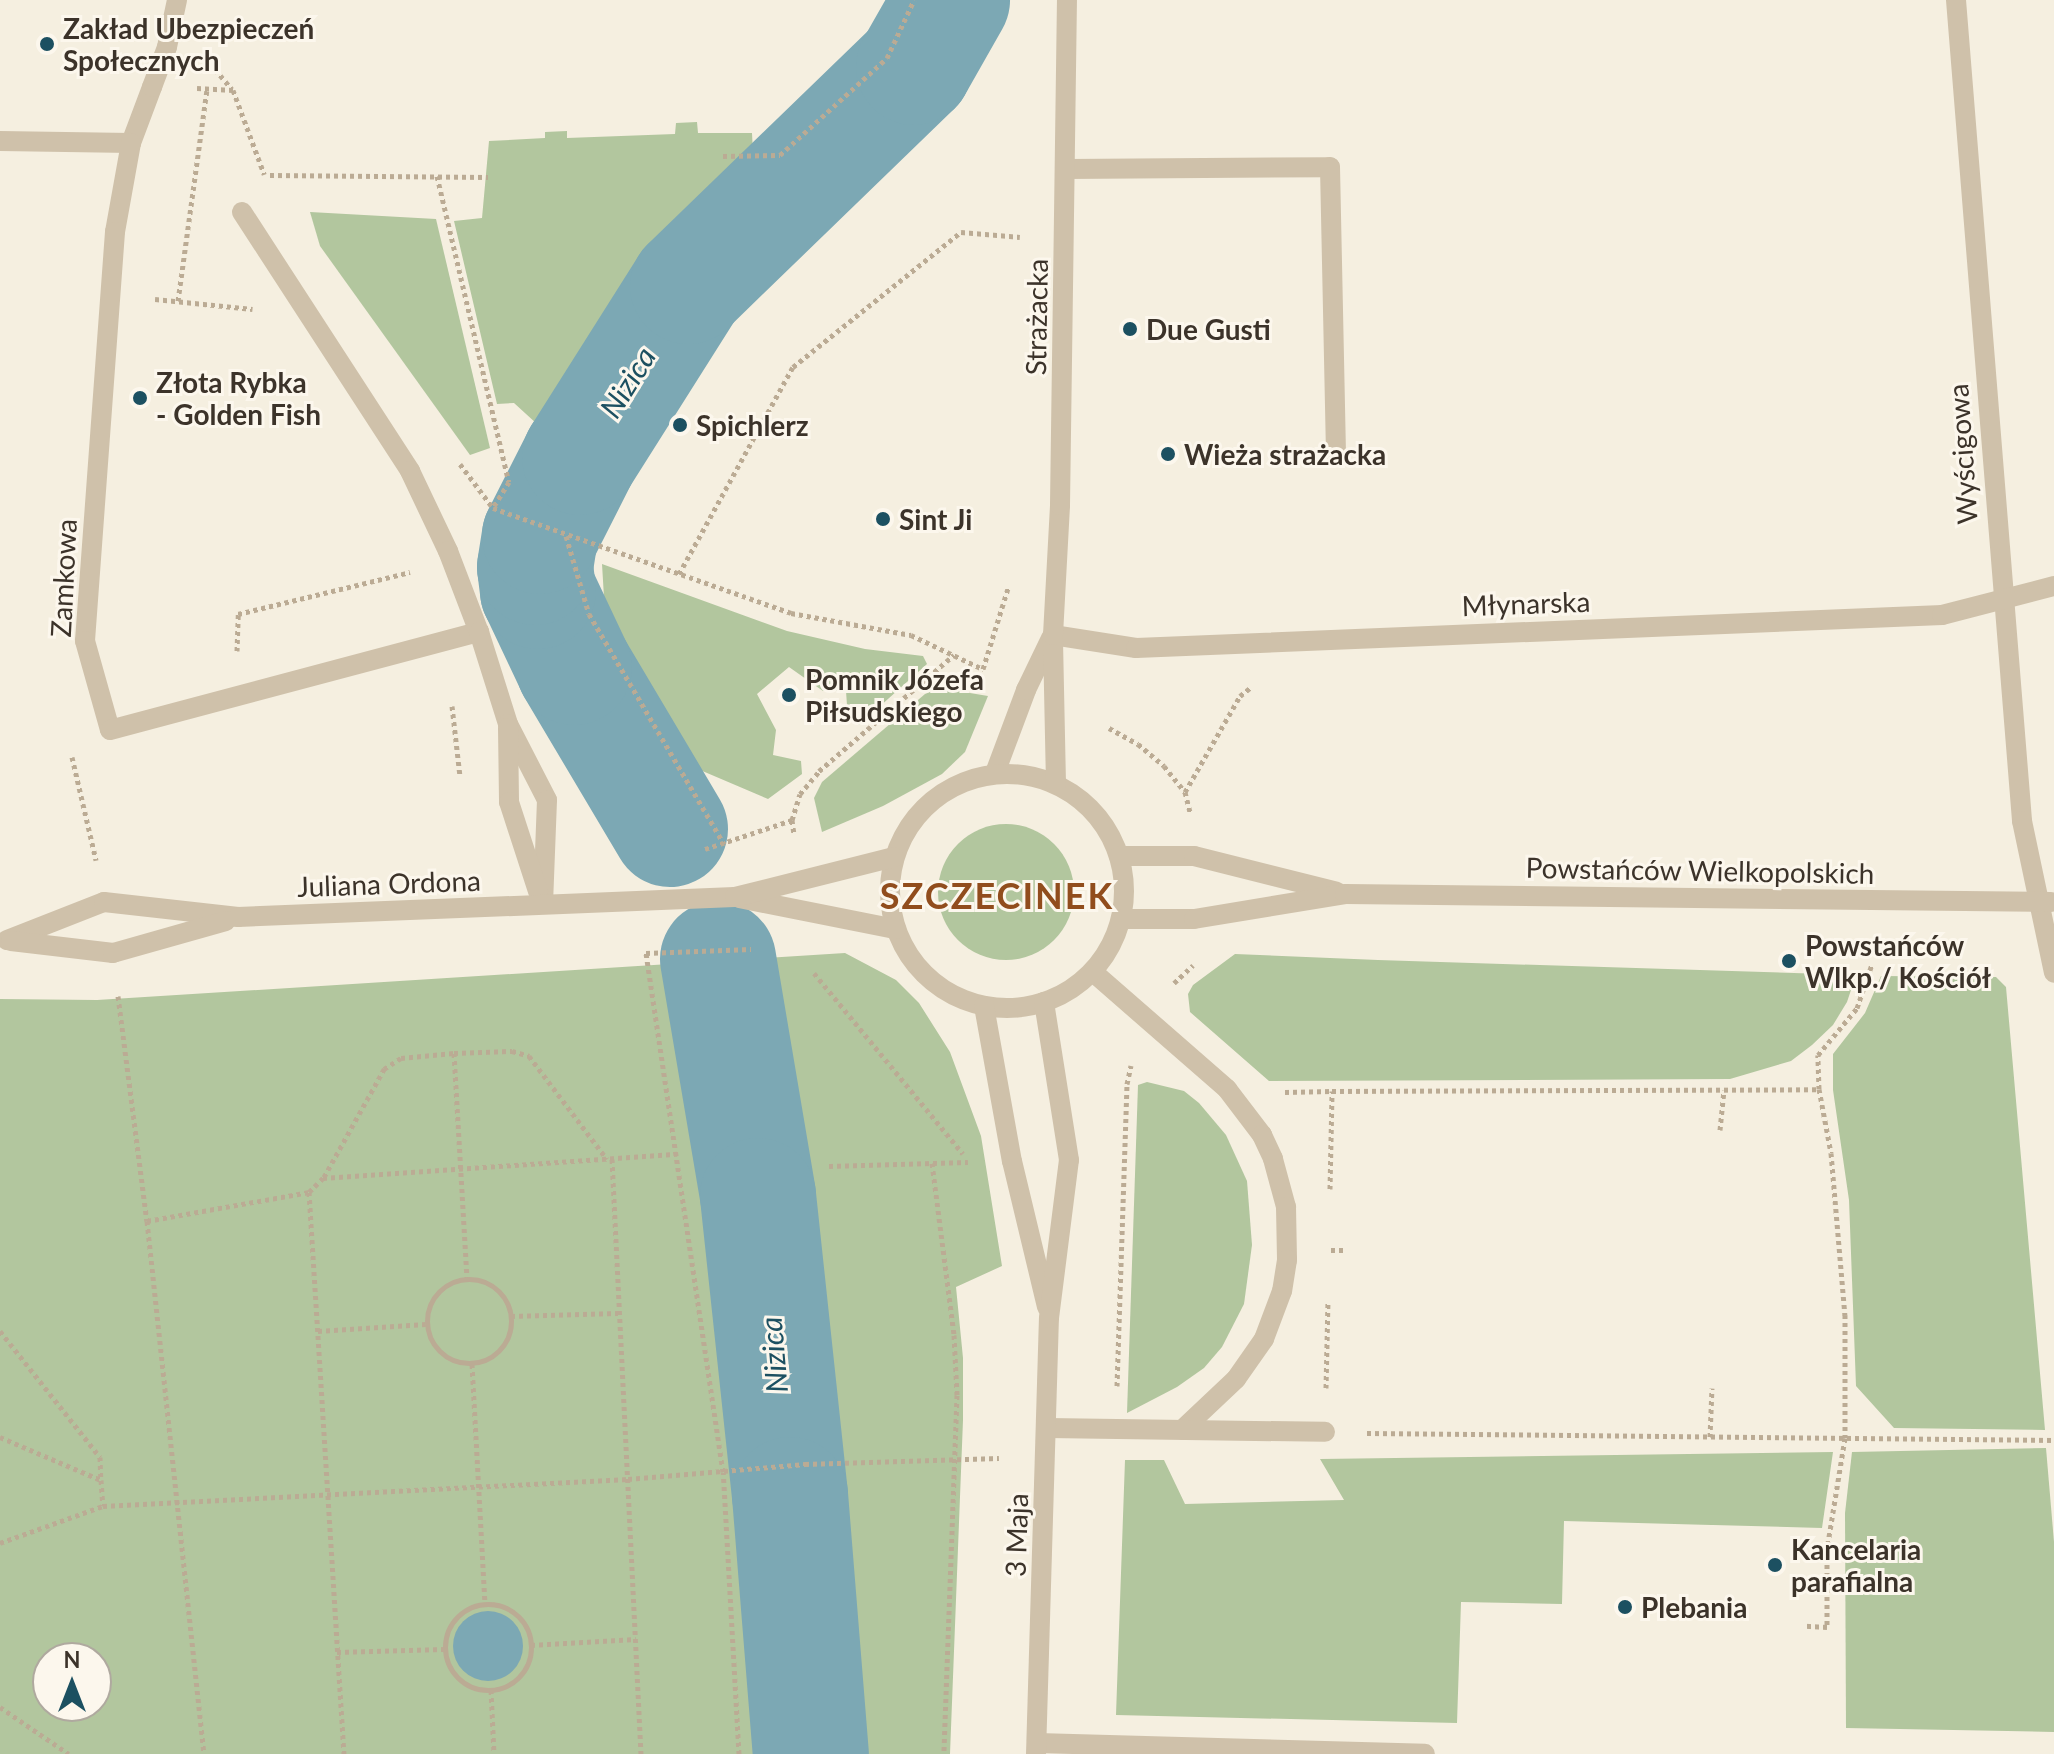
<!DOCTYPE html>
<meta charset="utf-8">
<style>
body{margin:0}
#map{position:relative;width:2054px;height:1754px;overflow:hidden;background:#f5efe0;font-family:Lato,sans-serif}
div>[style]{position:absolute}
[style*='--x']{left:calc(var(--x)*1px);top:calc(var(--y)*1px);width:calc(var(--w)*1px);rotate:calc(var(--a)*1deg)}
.green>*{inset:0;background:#b2c69e}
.round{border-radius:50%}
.water>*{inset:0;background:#7ca8b4}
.river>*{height:116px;margin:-58px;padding:0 58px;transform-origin:58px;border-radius:58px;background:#7ca8b4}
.path>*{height:5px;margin-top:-2.5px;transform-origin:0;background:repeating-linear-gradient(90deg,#bbab94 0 4px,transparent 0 8px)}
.path>.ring{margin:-2.5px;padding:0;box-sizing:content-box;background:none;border:5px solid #bbab94;border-radius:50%}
.service>*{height:20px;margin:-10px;padding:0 10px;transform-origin:10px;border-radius:10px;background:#cfc1aa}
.pedestrian>*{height:20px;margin:-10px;padding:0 10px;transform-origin:10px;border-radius:10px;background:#cfc1aa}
.minor>*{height:20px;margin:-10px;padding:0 10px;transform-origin:10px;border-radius:10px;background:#cfc1aa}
.minor>.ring{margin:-10px;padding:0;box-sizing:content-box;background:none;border:20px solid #cfc1aa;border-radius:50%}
.dots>*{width:22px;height:22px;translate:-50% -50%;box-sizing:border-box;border:4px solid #fcf7ed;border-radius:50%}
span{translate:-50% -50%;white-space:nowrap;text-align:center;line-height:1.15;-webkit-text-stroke:6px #fcf7ed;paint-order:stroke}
.poi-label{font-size:28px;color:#3c332a;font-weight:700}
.left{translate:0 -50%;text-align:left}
.street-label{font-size:28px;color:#3c332a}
.water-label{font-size:30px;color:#1c5061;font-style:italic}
.district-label{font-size:36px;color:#914d1d;font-weight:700;letter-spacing:2px}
.north{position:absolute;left:32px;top:1642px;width:80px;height:80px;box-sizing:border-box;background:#fcf7ed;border:2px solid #afa99f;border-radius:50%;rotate:0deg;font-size:22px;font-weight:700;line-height:32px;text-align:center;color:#3c332a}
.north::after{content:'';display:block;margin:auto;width:28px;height:36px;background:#1c5061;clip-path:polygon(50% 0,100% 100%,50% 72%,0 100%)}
</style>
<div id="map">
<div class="green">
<div style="clip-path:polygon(697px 122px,698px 133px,752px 133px,755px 194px,673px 270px,560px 445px,514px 403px,497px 404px,454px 221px,482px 218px,489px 141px,545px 138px,545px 132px,567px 131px,567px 138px,675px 134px,676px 123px)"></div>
<div style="clip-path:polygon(310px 212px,436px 219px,490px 448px,470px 455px,320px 246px)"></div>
<div style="clip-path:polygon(602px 564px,787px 631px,865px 649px,923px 656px,927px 664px,859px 725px,848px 720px,846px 691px,823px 691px,789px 667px,757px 694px,776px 730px,773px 755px,801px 761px,802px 774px,768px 799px,693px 767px,605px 614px)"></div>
<div style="clip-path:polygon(940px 688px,988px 696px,965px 752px,942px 774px,883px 806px,822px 832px,814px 798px,822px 782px,925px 694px)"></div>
<div class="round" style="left:938px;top:824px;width:136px;height:136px"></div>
<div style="clip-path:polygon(evenodd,845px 953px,896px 980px,919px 1003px,950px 1052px,981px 1136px,1002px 1266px,956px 1287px,963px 1358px,963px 1420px,950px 1754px,0 1754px,0 999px,97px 1000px,845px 953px,48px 1658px,96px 1658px,96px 1706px,48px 1706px,48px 1658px)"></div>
<div style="clip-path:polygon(1235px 954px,1378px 960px,1856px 975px,1847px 1002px,1833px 1025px,1812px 1045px,1791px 1061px,1730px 1079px,1269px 1081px,1190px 1012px,1188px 994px,1193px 985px)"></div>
<div style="clip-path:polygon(1881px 976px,1996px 977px,2006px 987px,2045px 1430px,1894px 1428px,1856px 1386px,1849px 1200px,1833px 1090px,1833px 1054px,1865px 1013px)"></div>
<div style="clip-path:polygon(1147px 1082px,1184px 1091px,1199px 1103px,1226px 1135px,1247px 1181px,1252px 1245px,1244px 1304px,1222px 1347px,1204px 1368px,1177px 1387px,1127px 1413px,1138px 1085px)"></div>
<div style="clip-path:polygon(2046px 1448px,2054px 1542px,2054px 1732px,1846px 1728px,1845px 1513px,1852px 1452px)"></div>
<div style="clip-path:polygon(1833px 1452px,1822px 1528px,1564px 1521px,1562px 1604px,1461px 1602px,1457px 1723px,1116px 1715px,1125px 1460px,1164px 1460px,1185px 1504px,1344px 1500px,1320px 1459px)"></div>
</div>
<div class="water">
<div class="round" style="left:453px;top:1611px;width:70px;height:70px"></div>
</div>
<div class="river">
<div style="--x:670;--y:829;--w:188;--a:-120.7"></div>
<div style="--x:574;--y:667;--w:84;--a:-115.3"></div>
<div style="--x:538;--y:591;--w:24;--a:-97"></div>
<div style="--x:535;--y:567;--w:31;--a:-81"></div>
<div style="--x:540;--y:536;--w:89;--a:-63.1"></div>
<div style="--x:580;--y:457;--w:202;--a:-57.7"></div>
<div style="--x:688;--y:286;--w:315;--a:-44.1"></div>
<div style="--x:914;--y:67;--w:77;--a:-60.4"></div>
<div style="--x:718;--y:959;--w:240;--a:80.4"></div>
<div style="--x:758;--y:1196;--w:301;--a:83.9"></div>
<div style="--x:790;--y:1495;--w:260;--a:85.4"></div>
</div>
<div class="path">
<div style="--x:210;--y:63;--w:34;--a:50"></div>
<div style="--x:197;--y:88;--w:36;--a:3"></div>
<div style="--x:233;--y:90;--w:90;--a:69.7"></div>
<div style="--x:723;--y:156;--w:57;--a:-1"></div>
<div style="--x:780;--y:155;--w:144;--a:-42.2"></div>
<div style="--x:887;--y:58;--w:64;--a:-65"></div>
<div style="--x:270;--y:175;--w:218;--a:0.5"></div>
<div style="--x:437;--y:176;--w:314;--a:76.8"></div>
<div style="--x:509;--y:482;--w:31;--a:122"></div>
<div style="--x:155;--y:299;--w:98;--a:5.9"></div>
<div style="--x:178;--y:301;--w:214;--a:-82.2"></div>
<div style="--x:460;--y:464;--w:55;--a:53.1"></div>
<div style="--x:493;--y:508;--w:316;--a:19.4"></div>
<div style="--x:791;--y:613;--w:122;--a:10.4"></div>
<div style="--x:911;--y:635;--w:80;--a:25.3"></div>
<div style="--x:983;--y:669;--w:85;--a:-72.8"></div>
<div style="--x:566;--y:536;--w:81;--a:73.6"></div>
<div style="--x:589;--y:614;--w:267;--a:59.6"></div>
<div style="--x:679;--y:574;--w:236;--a:-61.2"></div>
<div style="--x:793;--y:367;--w:216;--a:-38.8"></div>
<div style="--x:961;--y:232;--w:59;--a:4.8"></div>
<div style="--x:237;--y:651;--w:37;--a:-88"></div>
<div style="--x:238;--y:614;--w:177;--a:-13.7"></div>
<div style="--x:452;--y:706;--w:70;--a:83.5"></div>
<div style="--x:1109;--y:728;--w:33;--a:29"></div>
<div style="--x:1138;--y:744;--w:34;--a:40"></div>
<div style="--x:1164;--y:766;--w:33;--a:51"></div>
<div style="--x:1185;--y:792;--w:21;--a:76"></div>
<div style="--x:72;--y:757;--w:106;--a:76.9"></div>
<div style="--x:1185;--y:792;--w:111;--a:-60.2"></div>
<div style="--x:1240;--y:696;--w:13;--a:-39"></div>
<div style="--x:792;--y:820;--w:15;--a:82"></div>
<div style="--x:705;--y:849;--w:92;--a:-18.4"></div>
<div style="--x:792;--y:820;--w:27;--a:-73"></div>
<div style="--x:800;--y:794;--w:30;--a:-50"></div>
<div style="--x:819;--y:771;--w:178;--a:-40.7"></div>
<div style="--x:814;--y:973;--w:234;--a:50.5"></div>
<div style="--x:1174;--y:983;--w:26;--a:-43"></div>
<div style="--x:118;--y:996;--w:227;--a:82.7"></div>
<div style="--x:147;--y:1221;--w:536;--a:83.9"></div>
<div style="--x:454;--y:1053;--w:225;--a:86.7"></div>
<div style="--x:1819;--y:1089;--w:34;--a:-92"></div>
<div style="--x:1818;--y:1055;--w:61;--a:-50.3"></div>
<div style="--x:1857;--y:1008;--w:46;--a:-71.2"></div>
<div style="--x:1285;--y:1092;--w:47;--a:-1.2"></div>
<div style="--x:1720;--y:1130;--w:40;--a:-84.3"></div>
<div style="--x:612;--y:1159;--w:596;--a:87.21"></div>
<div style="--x:932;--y:1163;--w:173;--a:82.7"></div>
<div style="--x:954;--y:1335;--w:60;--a:87.1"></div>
<div style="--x:957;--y:1395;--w:359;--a:92.1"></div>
<div style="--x:829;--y:1166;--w:139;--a:-1.6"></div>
<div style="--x:324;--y:1177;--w:124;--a:-60.9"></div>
<div style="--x:384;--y:1069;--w:20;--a:-33"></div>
<div style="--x:401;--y:1058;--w:53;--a:-5.4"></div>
<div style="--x:454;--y:1053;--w:58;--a:-2"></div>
<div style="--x:512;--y:1051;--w:18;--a:16"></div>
<div style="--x:529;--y:1056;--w:129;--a:52.9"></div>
<div style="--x:1330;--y:1189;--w:98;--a:-88.8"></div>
<div style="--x:1332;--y:1091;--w:487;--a:-0.2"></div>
<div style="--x:1819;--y:1089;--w:65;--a:79.4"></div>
<div style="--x:1831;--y:1153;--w:163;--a:85.1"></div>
<div style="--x:1845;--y:1315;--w:123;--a:90"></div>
<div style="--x:1845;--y:1438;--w:112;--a:99.2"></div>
<div style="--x:1827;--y:1549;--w:78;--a:90"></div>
<div style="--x:1827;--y:1627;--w:22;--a:-177"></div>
<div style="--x:309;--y:1192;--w:563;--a:86.44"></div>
<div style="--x:147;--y:1221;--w:165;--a:-10.1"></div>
<div style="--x:309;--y:1192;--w:20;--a:-45"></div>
<div style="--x:323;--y:1178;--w:355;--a:-3.9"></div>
<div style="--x:1331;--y:1250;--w:16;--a:0"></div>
<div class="ring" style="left:427px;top:1279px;width:79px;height:79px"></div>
<div style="--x:511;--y:1316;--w:107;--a:-1.6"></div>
<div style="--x:0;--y:1331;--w:161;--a:51.6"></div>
<div style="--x:100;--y:1457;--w:23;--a:88"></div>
<div style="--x:318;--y:1331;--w:108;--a:-3.7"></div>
<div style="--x:472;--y:1364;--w:239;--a:86.9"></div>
<div style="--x:1117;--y:1386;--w:302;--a:-88.1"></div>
<div style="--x:1127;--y:1084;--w:19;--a:-78"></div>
<div style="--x:1326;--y:1388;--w:86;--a:-88.7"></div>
<div style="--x:1367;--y:1433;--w:687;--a:0.58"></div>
<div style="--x:0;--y:1437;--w:110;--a:23.1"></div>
<div style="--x:101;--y:1480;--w:26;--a:86"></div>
<div style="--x:1710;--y:1437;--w:49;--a:-87.7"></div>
<div style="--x:0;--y:1543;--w:109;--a:-19.8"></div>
<div style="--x:103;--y:1506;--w:526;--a:-2.94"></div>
<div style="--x:628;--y:1479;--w:178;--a:-4.8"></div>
<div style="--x:805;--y:1464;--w:194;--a:-1.8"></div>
<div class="ring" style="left:445px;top:1604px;width:81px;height:81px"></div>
<div style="--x:531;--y:1645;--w:105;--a:-3.3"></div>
<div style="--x:337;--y:1652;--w:107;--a:-1.6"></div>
<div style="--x:491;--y:1690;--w:64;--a:87.3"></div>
<div style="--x:0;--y:1707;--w:83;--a:34.3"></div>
<div style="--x:739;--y:1754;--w:282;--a:-93.2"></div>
<div style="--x:723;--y:1472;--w:525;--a:-98.44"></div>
<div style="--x:646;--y:953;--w:105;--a:-2.2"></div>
</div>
<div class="service">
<div style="--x:131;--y:143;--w:60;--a:-69.4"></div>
<div style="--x:1067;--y:169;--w:263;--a:-0.4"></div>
<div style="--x:1330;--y:167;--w:290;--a:88.8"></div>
<div style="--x:1093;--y:972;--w:178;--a:41.1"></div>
<div style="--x:1227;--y:1089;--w:58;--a:52.7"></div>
<div style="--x:1262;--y:1135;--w:26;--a:65"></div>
<div style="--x:1273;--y:1159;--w:50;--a:74.8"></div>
<div style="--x:1286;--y:1207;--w:53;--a:88.9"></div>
<div style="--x:1287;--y:1260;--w:31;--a:99"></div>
<div style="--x:1282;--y:1291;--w:51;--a:110.6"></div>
<div style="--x:1264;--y:1339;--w:49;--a:125"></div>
<div style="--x:1236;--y:1379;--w:74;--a:136.6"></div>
<div style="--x:1048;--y:1428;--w:277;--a:0.8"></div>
<div style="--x:1037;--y:1743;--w:388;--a:1.6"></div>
</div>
<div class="pedestrian">
<div style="--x:152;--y:87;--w:43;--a:-69.4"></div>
<div style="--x:167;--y:47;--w:48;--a:-78"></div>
</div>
<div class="minor">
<div style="--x:1956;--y:0;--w:824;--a:85.4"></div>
<div style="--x:2022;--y:821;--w:155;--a:78.1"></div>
<div style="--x:0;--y:141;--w:131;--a:0.9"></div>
<div style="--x:131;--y:143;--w:90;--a:100.2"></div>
<div style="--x:115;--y:232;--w:410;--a:94.2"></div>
<div style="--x:85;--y:641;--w:92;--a:74.3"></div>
<div style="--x:110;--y:730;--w:382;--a:-14.9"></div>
<div style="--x:242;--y:212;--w:309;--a:57"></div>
<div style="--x:410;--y:471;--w:89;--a:64.6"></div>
<div style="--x:448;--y:551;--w:87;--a:69.1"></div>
<div style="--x:479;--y:632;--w:96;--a:72.5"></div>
<div style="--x:508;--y:724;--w:85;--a:62.8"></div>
<div style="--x:547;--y:800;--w:104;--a:92.2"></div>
<div style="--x:1053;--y:635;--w:84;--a:8.9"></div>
<div style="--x:1136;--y:648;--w:807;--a:-2.34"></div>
<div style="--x:1942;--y:615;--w:116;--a:-14.5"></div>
<div style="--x:508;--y:728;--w:74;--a:89.2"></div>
<div style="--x:509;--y:802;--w:94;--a:72"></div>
<div style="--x:995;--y:773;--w:89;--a:-69.5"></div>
<div style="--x:1026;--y:690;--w:58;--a:-64.3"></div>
<div class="ring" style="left:890px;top:774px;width:214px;height:214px"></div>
<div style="--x:1056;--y:784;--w:149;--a:-91.2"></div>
<div style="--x:1053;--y:635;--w:130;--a:-86.9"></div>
<div style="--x:1060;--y:505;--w:505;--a:-89.21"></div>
<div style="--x:1119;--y:856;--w:75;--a:0"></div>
<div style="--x:1194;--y:856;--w:147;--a:14.1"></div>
<div style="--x:739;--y:898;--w:160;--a:11.2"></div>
<div style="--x:1121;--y:919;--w:73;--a:0"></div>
<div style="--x:1194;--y:919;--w:153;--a:-9.4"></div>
<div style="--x:1345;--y:894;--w:706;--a:0.65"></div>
<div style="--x:7;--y:940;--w:104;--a:-21.4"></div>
<div style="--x:104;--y:902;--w:135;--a:6.4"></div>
<div style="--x:238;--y:917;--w:497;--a:-2.3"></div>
<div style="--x:735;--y:897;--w:164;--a:-14.1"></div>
<div style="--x:11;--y:941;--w:103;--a:6.7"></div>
<div style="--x:113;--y:953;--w:117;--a:-15.8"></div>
<div style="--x:984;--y:1006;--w:158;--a:79.8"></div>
<div style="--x:1012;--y:1161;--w:150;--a:76.5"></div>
<div style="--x:1036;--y:1754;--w:436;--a:-88.3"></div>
<div style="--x:1049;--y:1318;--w:159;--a:-82.8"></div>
<div style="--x:1069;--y:1160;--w:160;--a:-99"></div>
</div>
<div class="dots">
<div style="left:47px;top:44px;background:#1c5061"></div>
<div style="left:1130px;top:329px;background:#1c5061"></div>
<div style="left:140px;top:398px;background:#1c5061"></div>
<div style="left:680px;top:425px;background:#1c5061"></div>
<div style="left:1168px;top:454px;background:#1c5061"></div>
<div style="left:883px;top:519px;background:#1c5061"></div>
<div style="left:789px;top:695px;background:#1c5061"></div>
<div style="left:1789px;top:961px;background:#1c5061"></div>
<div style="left:1775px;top:1565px;background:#1c5061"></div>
<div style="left:1625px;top:1607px;background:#1c5061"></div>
</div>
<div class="poi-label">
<span class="left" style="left:63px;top:44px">Zakład Ubezpieczeń<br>Społecznych</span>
<span class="left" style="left:1146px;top:329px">Due Gusti</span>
<span class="left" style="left:156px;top:398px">Złota Rybka<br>- Golden Fish</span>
<span class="left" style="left:696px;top:425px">Spichlerz</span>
<span class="left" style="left:1184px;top:454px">Wieża strażacka</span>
<span class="left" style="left:899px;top:519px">Sint Ji</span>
<span class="left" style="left:805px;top:695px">Pomnik Józefa<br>Piłsudskiego</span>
<span class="left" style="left:1805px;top:961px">Powstańców<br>Wlkp./ Kościół</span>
<span class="left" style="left:1791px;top:1565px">Kancelaria<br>parafialna</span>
<span class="left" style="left:1641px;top:1607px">Plebania</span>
</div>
<div class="street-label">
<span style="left:1036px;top:317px;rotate:-89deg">Strażacka</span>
<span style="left:1962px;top:454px;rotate:-94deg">Wyścigowa</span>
<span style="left:63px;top:578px;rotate:-87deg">Zamkowa</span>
<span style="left:1526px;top:603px;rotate:-2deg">Młynarska</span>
<span style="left:1700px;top:870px;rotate:1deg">Powstańców Wielkopolskich</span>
<span style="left:389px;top:883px;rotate:-2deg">Juliana Ordona</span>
<span style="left:1016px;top:1535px;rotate:-88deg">3 Maja</span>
</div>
<div class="water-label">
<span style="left:627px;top:382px;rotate:-58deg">Nizica</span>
<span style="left:773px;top:1355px;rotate:-95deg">Nizica</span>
</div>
<div class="district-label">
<span style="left:997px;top:896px">SZCZECINEK</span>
</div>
<div class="north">N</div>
</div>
